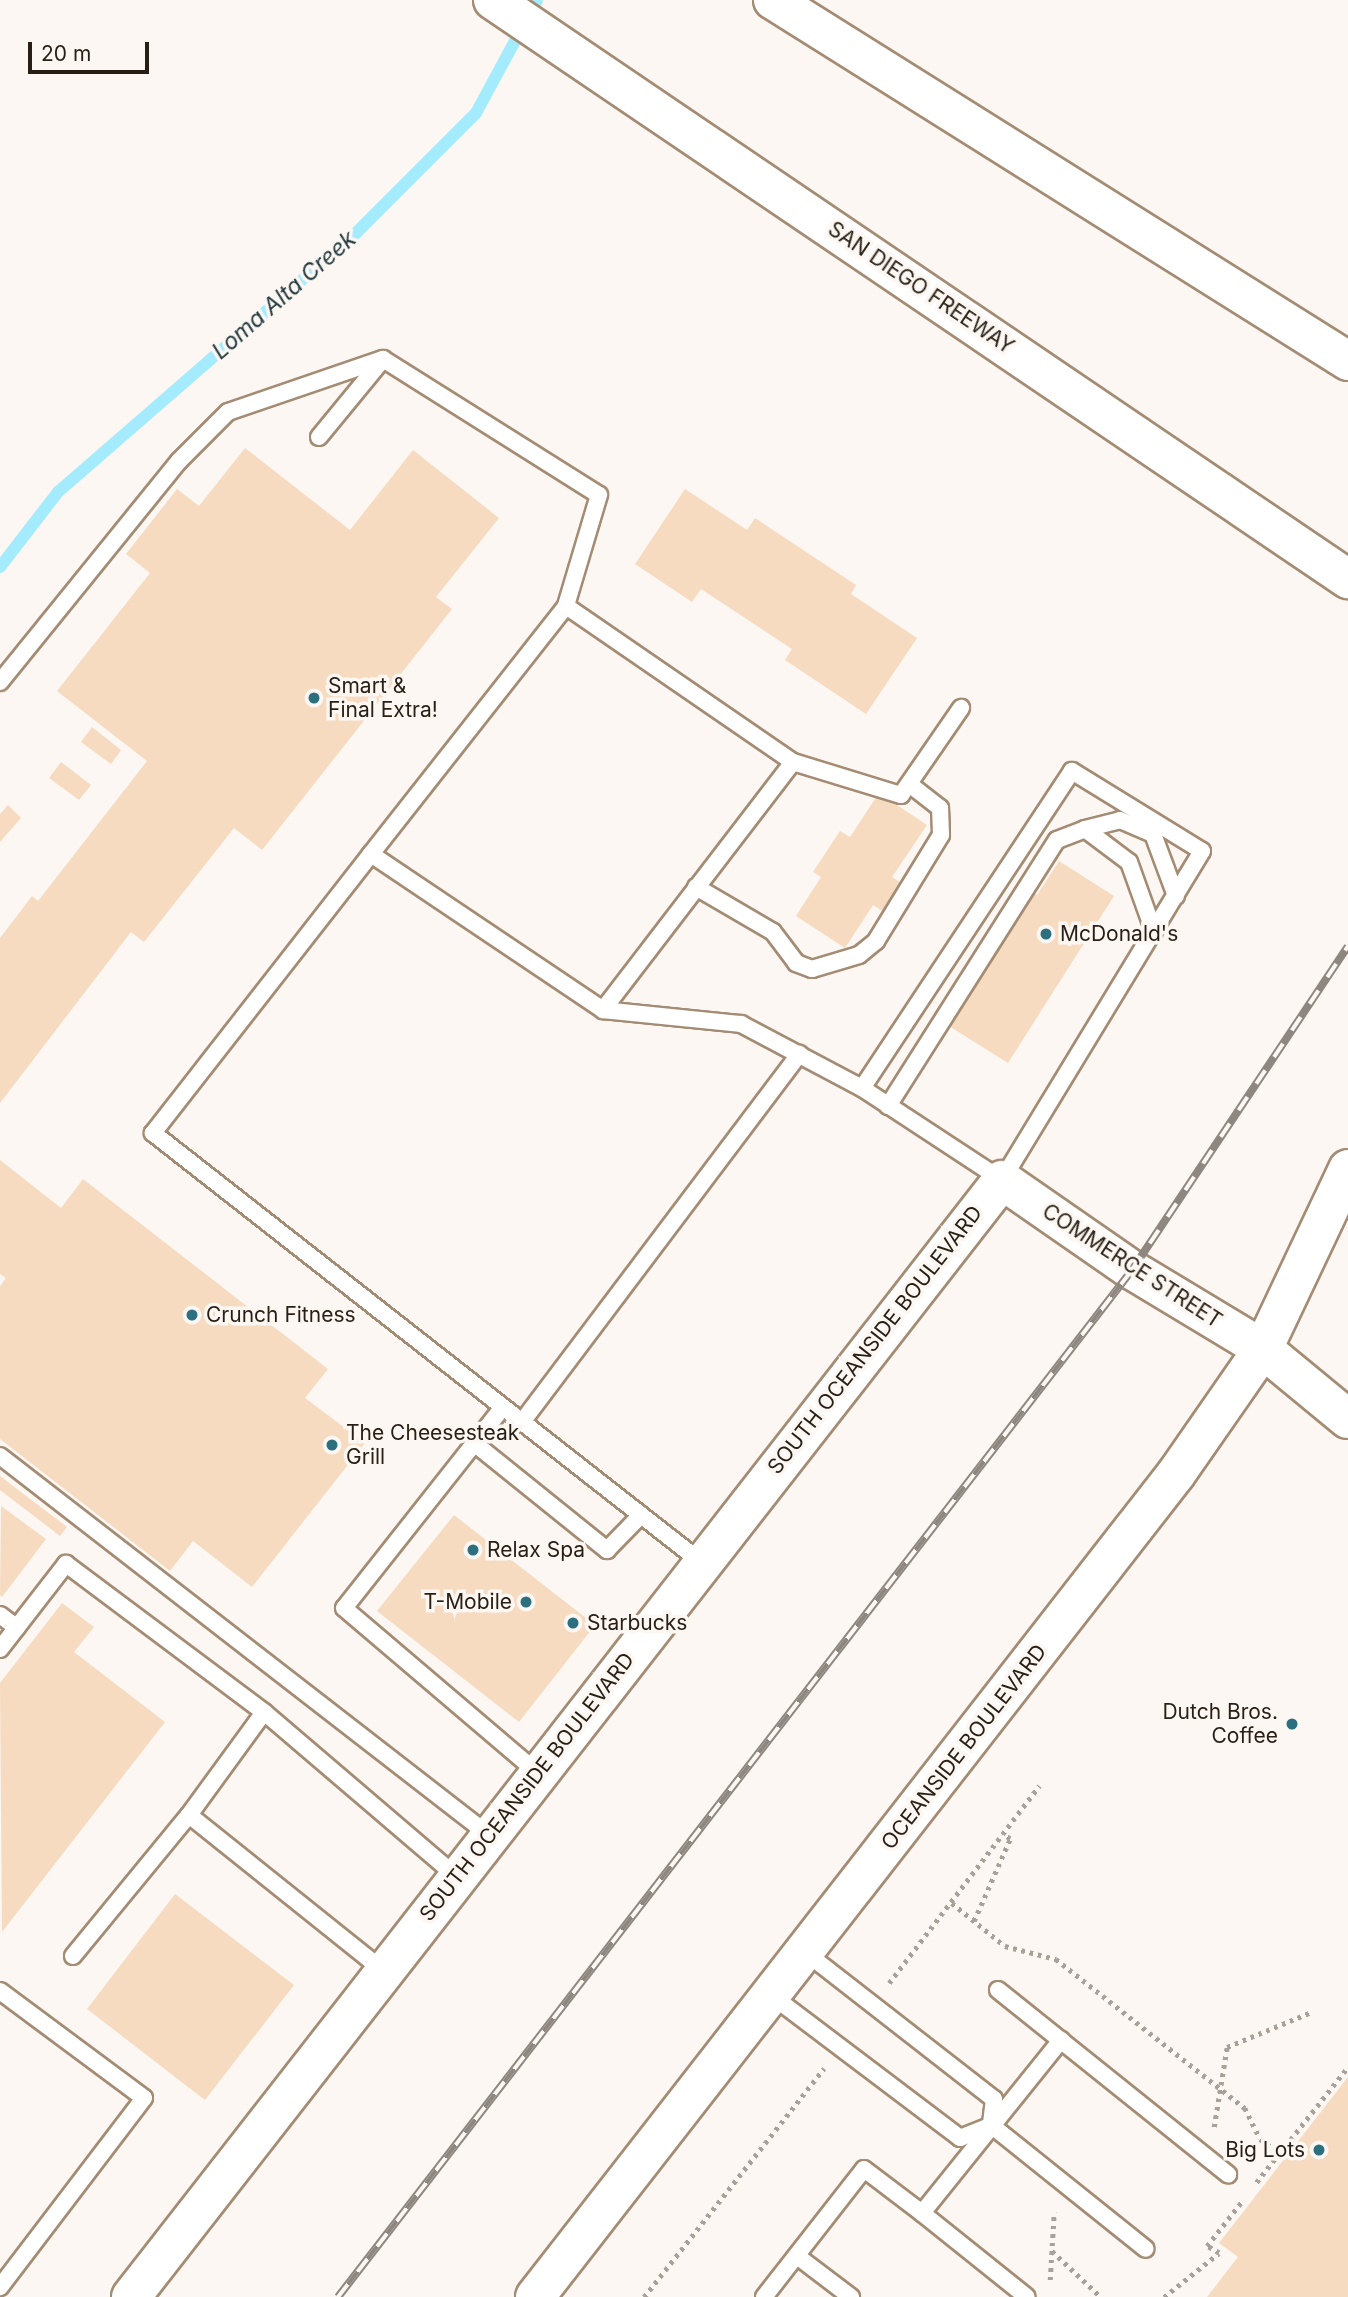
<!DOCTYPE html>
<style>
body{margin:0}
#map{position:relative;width:1348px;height:2297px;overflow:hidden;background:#fcf7f2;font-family:Inter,sans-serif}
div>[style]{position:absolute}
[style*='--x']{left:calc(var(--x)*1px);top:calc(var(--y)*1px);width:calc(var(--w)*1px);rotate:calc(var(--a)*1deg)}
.stream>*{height:12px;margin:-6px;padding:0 6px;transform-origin:6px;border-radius:6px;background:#a4ebfe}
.building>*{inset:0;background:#f6dbc1}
.path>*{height:4.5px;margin-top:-2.25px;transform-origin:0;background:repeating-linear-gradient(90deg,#a8a19a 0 3.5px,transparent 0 8.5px)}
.roads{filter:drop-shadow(2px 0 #a48c74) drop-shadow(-2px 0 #a48c74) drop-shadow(0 2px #a48c74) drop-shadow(0 -2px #a48c74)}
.service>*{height:16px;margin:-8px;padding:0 8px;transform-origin:8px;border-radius:8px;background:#fff}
.tertiary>*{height:38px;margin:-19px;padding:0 19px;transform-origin:19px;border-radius:19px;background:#fff}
.primary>*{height:38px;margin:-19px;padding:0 19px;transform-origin:19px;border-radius:19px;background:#fff}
.motorway>*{height:38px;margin:-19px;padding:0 19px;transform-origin:19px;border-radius:19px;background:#fff}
.rail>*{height:8px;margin-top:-4px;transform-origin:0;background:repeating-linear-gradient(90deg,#fcf7f2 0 16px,#8e877f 0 32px);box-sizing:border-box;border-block:2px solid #8e877f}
.dots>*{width:19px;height:19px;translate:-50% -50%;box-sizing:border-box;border:4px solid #fcf7f2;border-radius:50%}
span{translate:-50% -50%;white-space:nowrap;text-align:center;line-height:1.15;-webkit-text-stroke:7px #fcf7f2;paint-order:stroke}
.street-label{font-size:21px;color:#271e14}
.poi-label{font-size:21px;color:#271e14}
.left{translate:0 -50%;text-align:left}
.right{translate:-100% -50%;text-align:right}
.water-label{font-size:23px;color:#233a40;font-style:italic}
.scale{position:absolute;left:28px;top:42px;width:121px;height:32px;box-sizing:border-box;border:4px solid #271e14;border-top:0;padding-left:9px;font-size:21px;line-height:24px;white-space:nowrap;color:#271e14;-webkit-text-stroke:5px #fcf7f2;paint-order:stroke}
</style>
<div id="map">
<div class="stream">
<div style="--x:0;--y:567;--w:95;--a:-52.3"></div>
<div style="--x:58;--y:492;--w:395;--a:-41"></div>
<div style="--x:356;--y:233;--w:170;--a:-45"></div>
<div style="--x:476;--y:113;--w:128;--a:-61.6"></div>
</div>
<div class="building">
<div style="clip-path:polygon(245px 448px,350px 530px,413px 450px,499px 518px,436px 597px,452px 609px,262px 850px,234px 828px,144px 942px,131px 932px,0 1103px,0 938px,32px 896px,38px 901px,147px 761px,57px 691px,150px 573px,126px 554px,177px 489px,199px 506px)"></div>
<div style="clip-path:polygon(685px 489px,747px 530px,755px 518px,856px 585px,851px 594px,917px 638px,866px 714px,785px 660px,792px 649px,701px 589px,692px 602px,635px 564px)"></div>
<div style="clip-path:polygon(92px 727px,121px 750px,111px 764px,81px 742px)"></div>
<div style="clip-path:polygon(61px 762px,91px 785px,79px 800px,49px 778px)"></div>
<div style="clip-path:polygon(879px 793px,927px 825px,892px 877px,900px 882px,882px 911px,873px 905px,845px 948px,796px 916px,821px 877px,813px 872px,840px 831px,850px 837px)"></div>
<div style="clip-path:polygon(8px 805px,21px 818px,0 842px,0 814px)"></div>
<div style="clip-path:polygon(1059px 861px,1114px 896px,1008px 1063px,949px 1026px,1029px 890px,1037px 895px)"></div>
<div style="clip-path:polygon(0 1160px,61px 1208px,83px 1179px,328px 1369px,305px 1398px,365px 1443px,252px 1587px,193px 1541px,170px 1571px,0 1439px,0 1286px,6px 1278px,0 1274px)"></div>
<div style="clip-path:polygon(0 1476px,67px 1527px,60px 1536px,0 1490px)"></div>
<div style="clip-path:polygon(1px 1506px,46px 1539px,2px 1597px,0 1595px)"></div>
<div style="clip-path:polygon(454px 1515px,595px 1625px,519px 1722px,377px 1611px)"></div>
<div style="clip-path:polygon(62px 1603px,94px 1627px,74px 1652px,165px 1722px,2px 1932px,0 1683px)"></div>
<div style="clip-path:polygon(175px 1894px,294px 1985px,205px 2100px,87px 2009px)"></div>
<div style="clip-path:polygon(1348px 2077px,1348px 2297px,1207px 2297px,1238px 2257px,1219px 2243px)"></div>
</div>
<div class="path">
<div style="--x:952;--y:1903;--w:68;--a:39.1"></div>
<div style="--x:1005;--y:1946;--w:53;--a:14.3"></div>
<div style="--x:1056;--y:1959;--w:241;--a:38.3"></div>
<div style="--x:1245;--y:2108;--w:34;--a:64"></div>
<div style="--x:1260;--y:2139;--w:24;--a:35"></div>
<div style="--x:1280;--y:2153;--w:41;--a:128"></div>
<div style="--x:974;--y:1921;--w:90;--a:-66.3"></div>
<div style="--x:1010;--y:1839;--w:9;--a:-144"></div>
<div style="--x:889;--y:1983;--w:248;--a:-52.7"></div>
<div style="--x:1214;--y:2127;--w:81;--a:-80.8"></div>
<div style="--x:1227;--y:2047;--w:89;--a:-22.5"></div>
<div style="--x:1280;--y:2153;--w:110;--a:-51.7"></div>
<div style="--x:1052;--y:2251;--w:67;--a:43.2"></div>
<div style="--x:1050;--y:2280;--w:68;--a:-86.6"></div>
<div style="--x:644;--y:2297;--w:291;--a:-51.8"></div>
<div style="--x:1164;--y:2297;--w:70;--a:-38.7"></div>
<div style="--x:1219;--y:2253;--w:14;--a:-150"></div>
<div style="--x:1207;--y:2246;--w:58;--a:-52"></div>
</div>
<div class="roads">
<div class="service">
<div style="--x:319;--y:437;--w:101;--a:-50.6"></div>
<div style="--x:383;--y:359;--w:255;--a:32.2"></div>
<div style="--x:599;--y:495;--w:116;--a:106.6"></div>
<div style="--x:0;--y:682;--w:284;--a:-51"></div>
<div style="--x:179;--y:461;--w:69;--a:-45"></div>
<div style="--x:228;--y:412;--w:164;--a:-18.9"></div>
<div style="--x:793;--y:762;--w:113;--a:17"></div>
<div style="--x:901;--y:795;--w:106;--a:-55.4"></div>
<div style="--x:1085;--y:829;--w:36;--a:-14"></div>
<div style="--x:1120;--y:820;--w:36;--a:23"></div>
<div style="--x:1153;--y:834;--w:66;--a:69.6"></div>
<div style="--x:371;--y:854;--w:315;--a:-51.8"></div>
<div style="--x:566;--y:606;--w:275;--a:34.5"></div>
<div style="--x:793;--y:762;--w:312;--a:127.5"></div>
<div style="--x:696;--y:887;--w:89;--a:30.3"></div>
<div style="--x:773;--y:932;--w:39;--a:53"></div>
<div style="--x:796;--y:963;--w:17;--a:21"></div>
<div style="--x:812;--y:969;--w:49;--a:-16.6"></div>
<div style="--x:859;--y:955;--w:22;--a:-39"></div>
<div style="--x:876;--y:941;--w:124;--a:-58.5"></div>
<div style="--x:941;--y:835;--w:27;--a:-92"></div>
<div style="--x:940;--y:808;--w:39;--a:-142"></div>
<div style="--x:888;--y:1106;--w:315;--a:-57.6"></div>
<div style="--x:1057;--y:840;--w:30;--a:-21"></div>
<div style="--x:1085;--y:829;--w:55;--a:36.9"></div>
<div style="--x:1129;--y:862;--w:74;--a:70.3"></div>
<div style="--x:503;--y:1407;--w:256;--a:128.3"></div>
<div style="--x:344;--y:1608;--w:255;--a:40.4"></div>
<div style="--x:522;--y:1422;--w:461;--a:-53"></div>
<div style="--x:474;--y:1443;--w:171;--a:38.8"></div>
<div style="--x:607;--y:1550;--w:49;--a:-45.8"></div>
<div style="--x:0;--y:1456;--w:619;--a:37.78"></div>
<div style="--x:701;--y:1562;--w:696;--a:-141.94"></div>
<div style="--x:153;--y:1133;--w:354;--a:-52"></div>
<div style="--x:371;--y:854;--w:280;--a:33.9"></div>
<div style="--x:603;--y:1010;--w:139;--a:5.8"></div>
<div style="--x:741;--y:1024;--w:137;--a:27.9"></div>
<div style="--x:862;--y:1088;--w:168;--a:33.3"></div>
<div style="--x:1002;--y:1180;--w:385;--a:-58.7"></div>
<div style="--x:1202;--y:851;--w:153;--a:-148.4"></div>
<div style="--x:1072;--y:771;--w:380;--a:123.5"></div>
<div style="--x:0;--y:1615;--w:21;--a:37"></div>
<div style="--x:0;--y:1649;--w:108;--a:-52.2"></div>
<div style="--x:66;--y:1564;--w:247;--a:36.8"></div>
<div style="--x:189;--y:1815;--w:127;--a:-53.9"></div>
<div style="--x:264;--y:1712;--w:254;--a:40.5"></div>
<div style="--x:805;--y:1952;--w:239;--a:37.9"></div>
<div style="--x:994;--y:2099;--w:26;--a:97"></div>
<div style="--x:73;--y:1956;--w:183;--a:-50.6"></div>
<div style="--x:189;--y:1815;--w:250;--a:38.7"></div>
<div style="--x:998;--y:1990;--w:295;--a:38.7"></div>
<div style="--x:0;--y:1991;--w:179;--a:36.6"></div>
<div style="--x:144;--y:2098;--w:238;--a:127.3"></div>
<div style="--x:771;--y:1995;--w:237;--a:37.1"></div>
<div style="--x:960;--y:2138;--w:31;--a:-22"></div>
<div style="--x:991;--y:2125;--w:198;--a:38.7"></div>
<div style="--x:922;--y:2213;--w:134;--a:38.7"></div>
<div style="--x:797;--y:2256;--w:68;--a:37.2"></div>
<div style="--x:764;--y:2297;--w:162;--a:-52"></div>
<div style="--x:864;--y:2169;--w:73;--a:37.2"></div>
<div style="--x:922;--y:2213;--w:222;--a:-51.2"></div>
</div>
<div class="tertiary">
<div style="--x:131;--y:2297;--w:1416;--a:-52.05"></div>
<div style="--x:1002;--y:1180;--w:158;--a:34.7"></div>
<div style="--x:1132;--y:1270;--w:153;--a:31.1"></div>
</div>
<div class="primary">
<div style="--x:535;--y:2297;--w:1043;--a:-52.09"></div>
<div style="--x:1176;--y:1474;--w:152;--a:-55.2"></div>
<div style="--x:1263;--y:1349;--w:199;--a:-64.7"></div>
</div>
<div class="motorway">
<div style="--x:493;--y:0;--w:1033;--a:34.11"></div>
<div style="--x:773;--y:0;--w:679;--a:32.12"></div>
<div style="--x:1263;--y:1349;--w:110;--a:39.5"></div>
</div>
</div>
<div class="rail">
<div style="--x:338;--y:2297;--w:1298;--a:-52.29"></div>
<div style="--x:1132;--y:1270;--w:389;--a:-56.3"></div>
</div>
<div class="dots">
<div style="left:314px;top:698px;background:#2c7080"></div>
<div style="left:1046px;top:934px;background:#2c7080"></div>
<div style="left:192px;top:1315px;background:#2c7080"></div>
<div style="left:332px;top:1445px;background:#2c7080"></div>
<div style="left:473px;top:1550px;background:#2c7080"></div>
<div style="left:526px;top:1602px;background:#2c7080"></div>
<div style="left:573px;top:1623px;background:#2c7080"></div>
<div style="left:1292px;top:1724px;background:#2c7080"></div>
<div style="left:1319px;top:2150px;background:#2c7080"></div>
</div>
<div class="street-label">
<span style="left:921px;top:288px;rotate:34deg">SAN DIEGO FREEWAY</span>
<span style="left:1132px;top:1266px;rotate:33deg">COMMERCE STREET</span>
<span style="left:875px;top:1340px;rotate:-52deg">SOUTH OCEANSIDE BOULEVARD</span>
<span style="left:964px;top:1747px;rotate:-52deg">OCEANSIDE BOULEVARD</span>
<span style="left:527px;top:1787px;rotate:-52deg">SOUTH OCEANSIDE BOULEVARD</span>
</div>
<div class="poi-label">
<span class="left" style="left:328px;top:698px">Smart &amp;<br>Final Extra!</span>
<span class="left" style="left:1060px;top:934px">McDonald's</span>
<span class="left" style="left:206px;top:1315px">Crunch Fitness</span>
<span class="left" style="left:346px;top:1445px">The Cheesesteak<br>Grill</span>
<span class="left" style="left:487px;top:1550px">Relax Spa</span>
<span class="right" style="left:512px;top:1602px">T-Mobile</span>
<span class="left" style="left:587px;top:1623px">Starbucks</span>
<span class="right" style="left:1278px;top:1724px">Dutch Bros.<br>Coffee</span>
<span class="right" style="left:1305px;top:2150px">Big Lots</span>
</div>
<div class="water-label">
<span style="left:284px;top:295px;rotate:-41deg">Loma Alta Creek</span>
</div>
<div class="scale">20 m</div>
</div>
